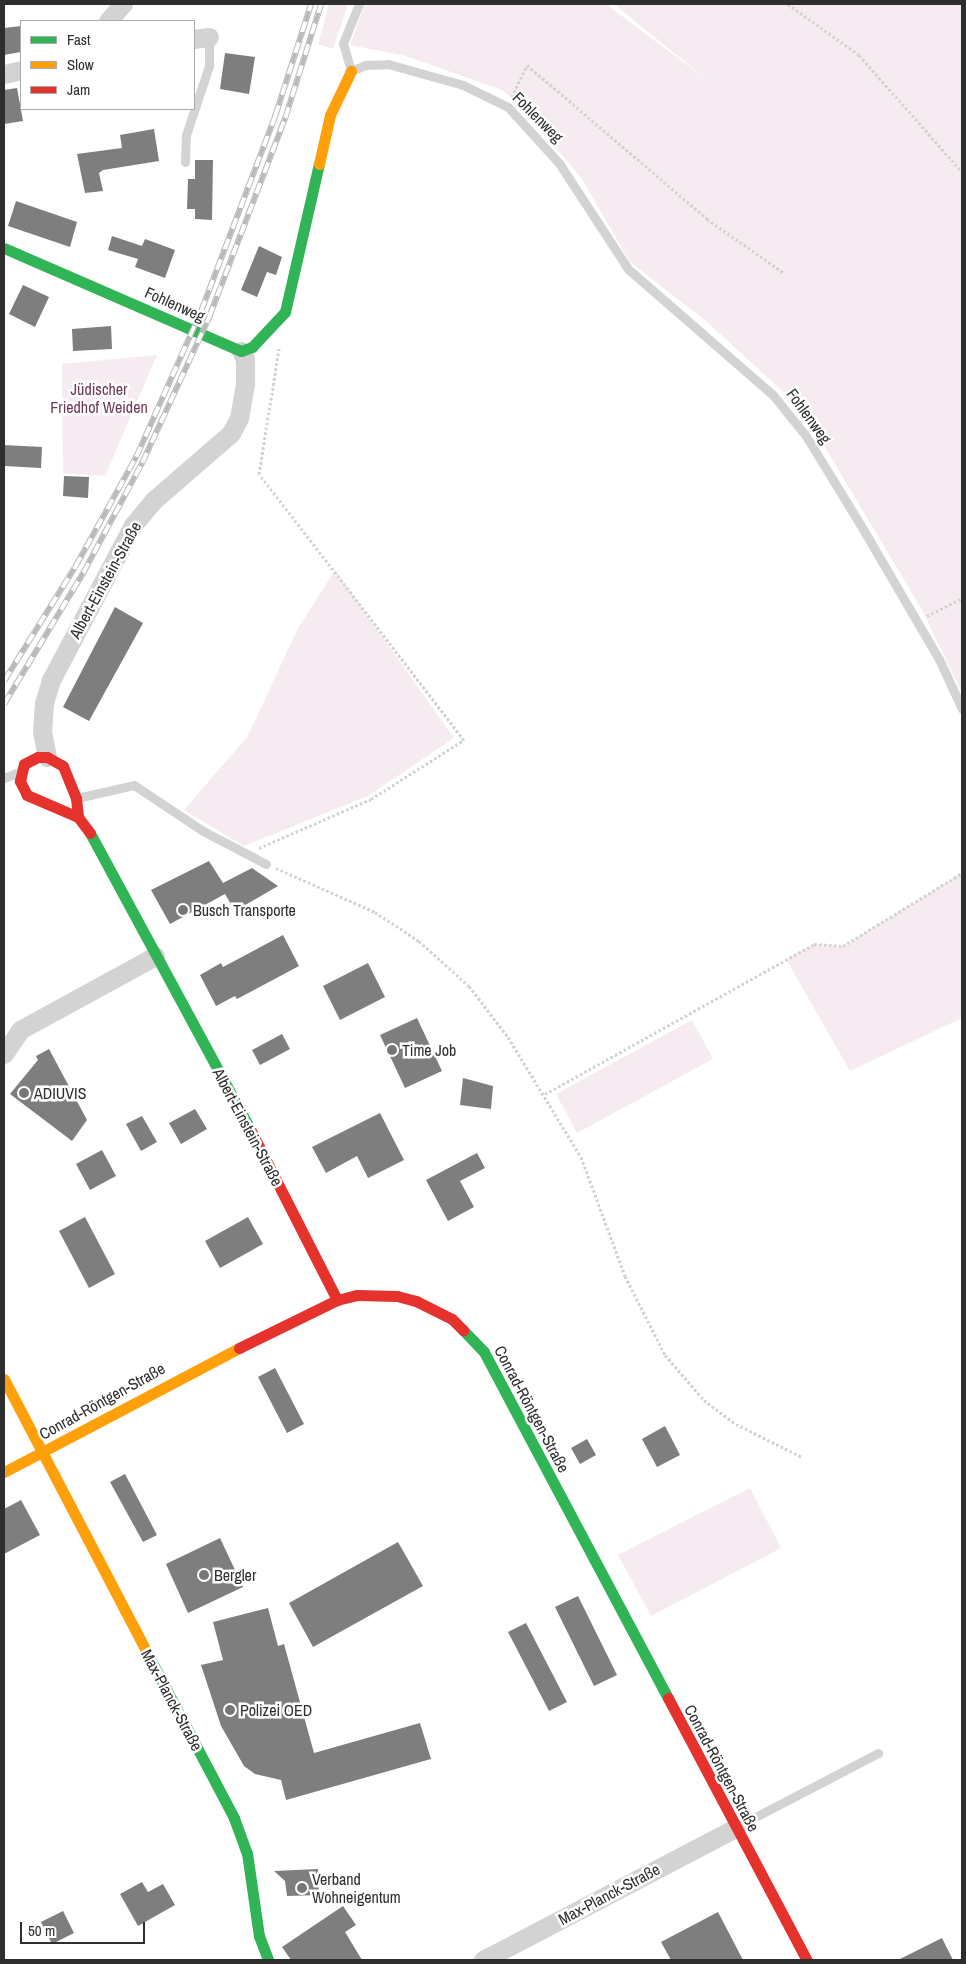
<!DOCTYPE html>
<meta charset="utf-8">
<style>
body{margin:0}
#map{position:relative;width:966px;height:1964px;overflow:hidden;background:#fff;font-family:"Archivo Narrow",sans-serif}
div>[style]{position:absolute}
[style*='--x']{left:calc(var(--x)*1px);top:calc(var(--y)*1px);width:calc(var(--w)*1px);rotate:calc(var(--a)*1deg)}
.green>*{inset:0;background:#f5ebf1}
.building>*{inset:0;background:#7e7e7e}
.path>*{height:3px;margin-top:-1.5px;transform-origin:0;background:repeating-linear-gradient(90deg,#d2d2d2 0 2.5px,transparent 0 5px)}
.lane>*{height:9px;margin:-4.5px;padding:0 4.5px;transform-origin:4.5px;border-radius:4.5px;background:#d3d3d3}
.street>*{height:19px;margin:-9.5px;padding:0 9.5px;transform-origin:9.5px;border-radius:9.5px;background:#d3d3d3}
.fast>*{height:11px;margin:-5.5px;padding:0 5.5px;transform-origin:5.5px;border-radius:5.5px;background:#30b455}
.slow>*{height:11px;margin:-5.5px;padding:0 5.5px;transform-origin:5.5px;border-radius:5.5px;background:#ff9f0a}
.jam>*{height:11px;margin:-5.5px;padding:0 5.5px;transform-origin:5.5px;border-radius:5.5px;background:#e5322d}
.rail>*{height:5.5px;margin-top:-2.75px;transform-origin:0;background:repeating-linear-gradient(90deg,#fff 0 11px,#bababa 0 22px);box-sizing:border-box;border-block:1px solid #bababa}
.dots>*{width:14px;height:14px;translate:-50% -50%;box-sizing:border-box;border:2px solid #fff;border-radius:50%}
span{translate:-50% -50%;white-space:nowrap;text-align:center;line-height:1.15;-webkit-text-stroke:5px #fff;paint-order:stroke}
.street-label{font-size:16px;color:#2e2e2e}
.park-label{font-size:16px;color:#6c3856}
.poi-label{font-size:16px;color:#2e2e2e}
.left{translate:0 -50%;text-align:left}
.frame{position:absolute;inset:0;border:5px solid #2e2e2e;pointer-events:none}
.legend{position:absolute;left:20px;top:20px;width:175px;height:90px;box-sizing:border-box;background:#fff;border:1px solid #ababab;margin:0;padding:6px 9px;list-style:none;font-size:15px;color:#2e2e2e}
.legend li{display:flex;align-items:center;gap:10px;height:25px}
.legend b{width:25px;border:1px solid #ababab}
.scale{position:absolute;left:20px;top:1922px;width:125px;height:22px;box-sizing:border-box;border:2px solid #2e2e2e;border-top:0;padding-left:6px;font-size:15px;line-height:18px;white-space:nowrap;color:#2e2e2e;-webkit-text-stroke:4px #fff;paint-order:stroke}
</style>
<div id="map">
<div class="green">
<div style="clip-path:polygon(329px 4px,348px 4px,333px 49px,318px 44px)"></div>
<div style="clip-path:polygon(365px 4px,606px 4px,707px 80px,614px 4px,962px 4px,962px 693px,921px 608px,802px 409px,706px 321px,630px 262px,582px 179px,519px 104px,502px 90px,406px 56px,350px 45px)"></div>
<div style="clip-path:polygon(157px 355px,105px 476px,63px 473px,62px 364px)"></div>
<div style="clip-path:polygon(335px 570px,454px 738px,368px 796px,244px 846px,184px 810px,248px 736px,297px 630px)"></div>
<div style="clip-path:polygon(962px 873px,962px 1018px,850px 1071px,786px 959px,814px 944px,843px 946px)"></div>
<div style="clip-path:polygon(692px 1020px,713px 1059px,577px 1133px,556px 1094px)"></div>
<div style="clip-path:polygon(750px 1488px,781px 1548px,651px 1616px,618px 1555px)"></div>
</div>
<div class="building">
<div style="clip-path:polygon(21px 26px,21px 52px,4px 55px,4px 28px)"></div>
<div style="clip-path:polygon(225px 53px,255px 57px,249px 94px,220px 89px)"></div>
<div style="clip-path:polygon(17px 88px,23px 121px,4px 124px,4px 90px)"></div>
<div style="clip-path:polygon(154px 129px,159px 161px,103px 170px,99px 173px,103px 191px,85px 193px,77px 154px,122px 148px,120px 135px)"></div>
<div style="clip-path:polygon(195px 160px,213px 160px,212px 220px,195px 219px,195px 209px,187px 209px,188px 179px,195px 179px)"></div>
<div style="clip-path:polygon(16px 201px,77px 222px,70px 247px,8px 226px)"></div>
<div style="clip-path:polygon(112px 236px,142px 246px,145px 239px,175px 250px,165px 278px,135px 267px,138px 259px,108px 250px)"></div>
<div style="clip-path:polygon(259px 246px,282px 257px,276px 275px,267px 272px,257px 297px,241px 290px)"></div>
<div style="clip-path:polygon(23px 285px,49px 297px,35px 327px,9px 314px)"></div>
<div style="clip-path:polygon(111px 326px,112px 349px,73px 351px,72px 329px)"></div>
<div style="clip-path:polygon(4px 445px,42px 447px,41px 468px,4px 466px)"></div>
<div style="clip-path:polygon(64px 476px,89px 477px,88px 498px,63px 496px)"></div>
<div style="clip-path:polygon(115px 607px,143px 623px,89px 721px,63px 707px)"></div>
<div style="clip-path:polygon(209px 861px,223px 883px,252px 868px,278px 886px,235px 911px,225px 894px,170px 924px,151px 890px)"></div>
<div style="clip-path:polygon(283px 935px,299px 966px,237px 999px,235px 996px,216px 1006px,200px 975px,221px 963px,223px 967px)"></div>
<div style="clip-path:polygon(368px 963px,385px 997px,340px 1020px,323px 986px)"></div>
<div style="clip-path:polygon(417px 1018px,442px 1071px,405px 1088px,380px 1035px)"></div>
<div style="clip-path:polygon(282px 1034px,290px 1049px,260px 1065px,252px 1050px)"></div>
<div style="clip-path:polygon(49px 1049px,87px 1120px,72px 1141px,10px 1094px,38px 1060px,36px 1056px)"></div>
<div style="clip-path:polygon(463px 1078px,493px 1086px,491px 1109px,460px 1105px)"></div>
<div style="clip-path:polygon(195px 1109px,207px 1129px,181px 1144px,169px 1123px)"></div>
<div style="clip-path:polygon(380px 1113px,404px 1160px,368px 1178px,357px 1156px,326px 1173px,312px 1147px)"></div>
<div style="clip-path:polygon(142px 1116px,157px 1142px,141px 1151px,126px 1124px)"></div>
<div style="clip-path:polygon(102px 1150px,116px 1176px,90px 1190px,76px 1164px)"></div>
<div style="clip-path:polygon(477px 1153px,485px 1168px,460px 1181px,474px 1207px,448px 1221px,426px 1180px)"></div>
<div style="clip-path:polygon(85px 1217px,115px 1274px,89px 1288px,59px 1231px)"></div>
<div style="clip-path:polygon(248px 1217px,263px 1244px,220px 1268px,205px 1241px)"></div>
<div style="clip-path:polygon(275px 1368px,304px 1424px,287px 1433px,258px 1377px)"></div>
<div style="clip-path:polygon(665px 1426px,680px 1455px,657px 1467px,642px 1439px)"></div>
<div style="clip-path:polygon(587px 1439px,596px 1455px,580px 1464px,571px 1448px)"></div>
<div style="clip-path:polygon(125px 1474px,157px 1535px,143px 1542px,110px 1482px)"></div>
<div style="clip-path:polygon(21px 1500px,40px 1535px,4px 1554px,4px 1509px)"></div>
<div style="clip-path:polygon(220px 1538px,243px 1587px,188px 1613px,166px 1564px)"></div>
<div style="clip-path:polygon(398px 1542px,423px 1586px,313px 1647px,289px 1603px)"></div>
<div style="clip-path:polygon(578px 1596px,617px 1675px,594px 1686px,555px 1607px)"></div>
<div style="clip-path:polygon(268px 1608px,278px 1646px,284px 1644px,314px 1753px,420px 1723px,431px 1759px,286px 1800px,281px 1780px,255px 1774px,244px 1766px,221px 1726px,201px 1665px,223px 1660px,213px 1622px)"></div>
<div style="clip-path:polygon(526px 1623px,567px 1702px,549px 1711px,508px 1632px)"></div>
<div style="clip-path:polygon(318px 1869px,319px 1895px,287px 1896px,285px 1881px,274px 1871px)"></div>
<div style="clip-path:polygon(142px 1882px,148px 1892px,163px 1884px,175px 1905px,138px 1926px,120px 1894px)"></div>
<div style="clip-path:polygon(343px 1906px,356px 1925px,345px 1932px,362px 1960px,291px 1960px,282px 1947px)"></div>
<div style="clip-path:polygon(63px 1911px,74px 1933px,52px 1944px,41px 1922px)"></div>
<div style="clip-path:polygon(718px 1912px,743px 1960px,671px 1960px,661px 1942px)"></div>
<div style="clip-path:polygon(942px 1938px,953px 1960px,898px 1960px)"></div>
</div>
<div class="path">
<div style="--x:788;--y:4;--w:87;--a:35.7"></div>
<div style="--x:859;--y:55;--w:156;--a:48.6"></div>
<div style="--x:512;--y:97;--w:35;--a:-65"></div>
<div style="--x:527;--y:65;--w:237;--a:40.5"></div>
<div style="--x:707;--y:219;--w:94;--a:35"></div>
<div style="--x:927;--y:616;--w:39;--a:-27"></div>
<div style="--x:259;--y:848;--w:122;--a:-23.6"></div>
<div style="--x:371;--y:799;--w:110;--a:-32.4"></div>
<div style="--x:464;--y:740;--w:336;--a:-127.6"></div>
<div style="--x:259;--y:474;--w:127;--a:-80.9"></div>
<div style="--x:276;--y:868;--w:108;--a:24"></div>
<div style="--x:375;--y:912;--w:53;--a:33.4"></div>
<div style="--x:419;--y:941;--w:67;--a:42"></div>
<div style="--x:469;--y:986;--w:64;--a:52.6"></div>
<div style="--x:508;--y:1037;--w:140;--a:58.7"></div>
<div style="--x:581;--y:1157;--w:127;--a:69.7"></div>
<div style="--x:625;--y:1276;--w:89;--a:63.1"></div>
<div style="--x:665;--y:1355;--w:60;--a:49.1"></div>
<div style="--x:704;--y:1400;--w:40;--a:37"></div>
<div style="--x:736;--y:1424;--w:74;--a:26.6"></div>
<div style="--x:545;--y:1094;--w:308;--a:-29.1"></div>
<div style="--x:814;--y:944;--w:29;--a:4"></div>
<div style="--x:843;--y:946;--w:140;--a:-31.5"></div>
</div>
<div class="lane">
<div style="--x:359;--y:4;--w:42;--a:112.3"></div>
<div style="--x:343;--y:43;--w:29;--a:74"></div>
<div style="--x:351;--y:71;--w:15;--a:-23"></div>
<div style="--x:365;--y:65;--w:23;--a:-2"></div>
<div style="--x:388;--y:64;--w:78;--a:15.6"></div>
<div style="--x:463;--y:85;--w:50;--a:26.1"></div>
<div style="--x:508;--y:107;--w:76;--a:47.7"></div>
<div style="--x:559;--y:163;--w:126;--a:56.9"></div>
<div style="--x:628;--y:269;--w:192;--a:41"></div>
<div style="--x:773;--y:395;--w:53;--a:51.2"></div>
<div style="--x:806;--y:436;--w:103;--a:58.5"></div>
<div style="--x:860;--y:524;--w:156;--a:59.7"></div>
<div style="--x:939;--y:659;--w:55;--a:65.3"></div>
<div style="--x:185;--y:162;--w:27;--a:-88"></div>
<div style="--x:186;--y:135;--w:73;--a:-71.6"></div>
<div style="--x:209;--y:66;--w:29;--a:-90"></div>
<div style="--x:4;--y:778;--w:16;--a:-22"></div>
<div style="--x:77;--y:798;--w:58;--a:-12.8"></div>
<div style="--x:134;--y:785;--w:83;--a:33.7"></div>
<div style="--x:203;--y:831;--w:71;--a:27.6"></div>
<div style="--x:738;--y:1826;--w:158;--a:-27.5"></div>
</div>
<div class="street">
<div style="--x:108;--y:21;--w:23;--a:-49"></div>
<div style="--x:194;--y:39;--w:15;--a:-8"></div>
<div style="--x:4;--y:74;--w:17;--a:-13"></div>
<div style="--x:47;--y:757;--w:25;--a:-101"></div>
<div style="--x:42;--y:732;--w:29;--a:-86"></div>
<div style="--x:44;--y:703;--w:24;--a:-73"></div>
<div style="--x:51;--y:680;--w:175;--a:-62.1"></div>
<div style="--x:133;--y:525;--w:33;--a:-50"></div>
<div style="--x:154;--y:500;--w:102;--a:-41"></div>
<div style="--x:231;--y:433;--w:17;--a:-62"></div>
<div style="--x:239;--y:418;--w:36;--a:-80"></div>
<div style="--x:245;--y:383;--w:24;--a:-90"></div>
<div style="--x:245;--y:359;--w:9;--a:-117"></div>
<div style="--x:4;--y:1054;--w:29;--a:-56"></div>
<div style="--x:20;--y:1030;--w:154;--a:-28.7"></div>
<div style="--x:483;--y:1960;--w:284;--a:-27.6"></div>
</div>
<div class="fast">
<div style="--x:4;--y:248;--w:258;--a:23.5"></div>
<div style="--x:241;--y:351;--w:12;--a:-20"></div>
<div style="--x:252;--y:347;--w:48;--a:-46.7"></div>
<div style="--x:285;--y:312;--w:152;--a:-77.1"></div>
<div style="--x:90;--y:833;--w:336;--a:61.6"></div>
<div style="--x:463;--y:1330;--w:30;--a:46"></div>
<div style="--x:484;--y:1352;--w:392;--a:62"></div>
<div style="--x:145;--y:1649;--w:191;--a:62.2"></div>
<div style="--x:234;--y:1818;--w:37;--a:70"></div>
<div style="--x:247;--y:1853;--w:84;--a:81.8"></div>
<div style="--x:259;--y:1936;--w:26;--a:69"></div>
</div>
<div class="slow">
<div style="--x:319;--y:164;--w:50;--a:-77.3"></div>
<div style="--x:330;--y:115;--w:49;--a:-64.5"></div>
<div style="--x:4;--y:1379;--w:305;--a:62.4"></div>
<div style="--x:4;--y:1472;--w:266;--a:-27.8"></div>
</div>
<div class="jam">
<div style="--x:78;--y:817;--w:56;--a:-156.7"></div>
<div style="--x:27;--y:795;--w:16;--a:-117"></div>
<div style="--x:20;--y:781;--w:17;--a:-77"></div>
<div style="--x:24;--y:764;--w:16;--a:-27"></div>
<div style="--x:38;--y:757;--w:9;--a:0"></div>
<div style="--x:47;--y:757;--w:18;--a:29"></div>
<div style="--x:63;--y:766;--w:35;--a:68"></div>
<div style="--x:76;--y:798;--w:19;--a:84"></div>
<div style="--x:78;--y:817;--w:20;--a:53"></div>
<div style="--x:250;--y:1129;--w:192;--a:63"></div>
<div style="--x:239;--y:1348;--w:109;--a:-26.1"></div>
<div style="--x:337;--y:1300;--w:21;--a:-14"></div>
<div style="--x:357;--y:1295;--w:40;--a:1.4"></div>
<div style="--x:397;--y:1296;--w:20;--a:15"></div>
<div style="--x:416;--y:1301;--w:40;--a:26.6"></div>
<div style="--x:452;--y:1319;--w:16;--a:45"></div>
<div style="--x:668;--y:1698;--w:297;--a:62.1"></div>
</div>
<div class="rail">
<div style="--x:4;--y:681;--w:134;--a:-58.1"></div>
<div style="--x:75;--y:567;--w:126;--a:-61"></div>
<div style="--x:136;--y:457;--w:160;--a:-66"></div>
<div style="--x:201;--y:311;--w:209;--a:-69.2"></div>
<div style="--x:275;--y:116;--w:118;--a:-72.2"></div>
<div style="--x:4;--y:704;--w:153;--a:-58.9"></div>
<div style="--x:83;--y:573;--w:125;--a:-61.8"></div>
<div style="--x:142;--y:463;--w:161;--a:-65.3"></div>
<div style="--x:209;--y:317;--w:213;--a:-69.1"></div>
<div style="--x:285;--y:118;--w:120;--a:-72.5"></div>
</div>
<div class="dots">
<div style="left:183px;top:910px;background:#777"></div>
<div style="left:392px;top:1050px;background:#777"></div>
<div style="left:24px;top:1093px;background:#777"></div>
<div style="left:204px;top:1575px;background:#777"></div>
<div style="left:230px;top:1710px;background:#777"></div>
<div style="left:302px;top:1888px;background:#777"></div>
</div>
<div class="street-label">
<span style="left:538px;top:117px;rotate:45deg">Fohlenweg</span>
<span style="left:175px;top:304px;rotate:24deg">Fohlenweg</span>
<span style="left:809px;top:416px;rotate:54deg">Fohlenweg</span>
<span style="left:105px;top:580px;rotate:-61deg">Albert-Einstein-Straße</span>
<span style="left:248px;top:1127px;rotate:62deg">Albert-Einstein-Straße</span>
<span style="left:102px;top:1401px;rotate:-29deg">Conrad-Röntgen-Straße</span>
<span style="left:532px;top:1409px;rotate:62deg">Conrad-Röntgen-Straße</span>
<span style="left:172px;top:1700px;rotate:62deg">Max-Planck-Straße</span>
<span style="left:722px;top:1768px;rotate:62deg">Conrad-Röntgen-Straße</span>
<span style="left:609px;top:1894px;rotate:-28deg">Max-Planck-Straße</span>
</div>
<div class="park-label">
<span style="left:99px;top:398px">Jüdischer<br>Friedhof Weiden</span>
</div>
<div class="poi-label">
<span class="left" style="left:193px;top:910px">Busch Transporte</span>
<span class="left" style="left:402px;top:1050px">Time Job</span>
<span class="left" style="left:34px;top:1093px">ADIUVIS</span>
<span class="left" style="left:214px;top:1575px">Bergler</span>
<span class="left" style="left:240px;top:1710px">Polizei OED</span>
<span class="left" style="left:312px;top:1888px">Verband<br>Wohneigentum</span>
</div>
<div class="frame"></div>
<ul class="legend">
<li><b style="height:6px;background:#30b455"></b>Fast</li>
<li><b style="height:6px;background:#ff9f0a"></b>Slow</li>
<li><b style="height:6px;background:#e5322d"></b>Jam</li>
</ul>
<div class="scale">50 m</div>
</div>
